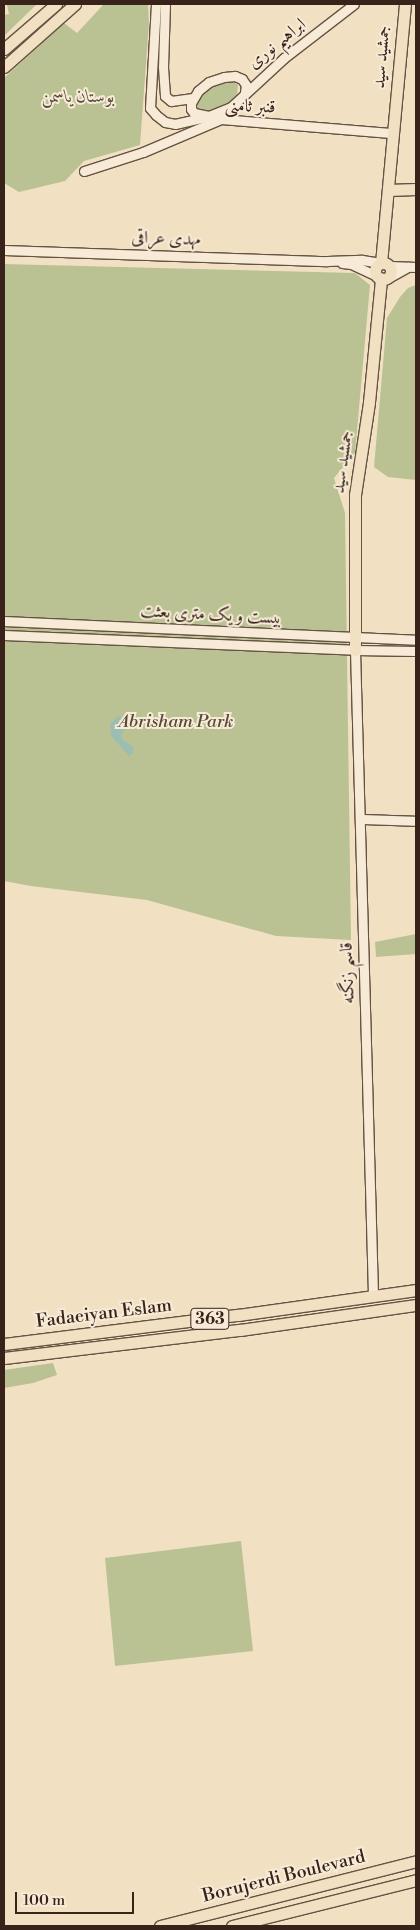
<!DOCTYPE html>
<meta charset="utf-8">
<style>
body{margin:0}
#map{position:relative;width:420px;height:1930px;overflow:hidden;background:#f2e0c2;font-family:"Libre Bodoni",Amiri,serif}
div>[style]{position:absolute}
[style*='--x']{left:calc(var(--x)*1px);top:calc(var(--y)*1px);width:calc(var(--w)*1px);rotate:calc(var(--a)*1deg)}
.green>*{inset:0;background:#bac293}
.water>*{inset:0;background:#9bbdb3}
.roads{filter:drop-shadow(1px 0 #665244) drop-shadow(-1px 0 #665244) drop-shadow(0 1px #665244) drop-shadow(0 -1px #665244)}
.minor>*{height:9px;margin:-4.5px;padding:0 4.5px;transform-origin:4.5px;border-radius:4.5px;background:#f7ebd7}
.major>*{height:11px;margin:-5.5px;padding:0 5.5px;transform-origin:5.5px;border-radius:5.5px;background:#f2e0c2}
.major>.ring{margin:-5.5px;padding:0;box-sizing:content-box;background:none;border:11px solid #f2e0c2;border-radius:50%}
span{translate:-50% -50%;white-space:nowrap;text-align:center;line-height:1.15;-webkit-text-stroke:4px #f7ebd7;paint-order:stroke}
.shield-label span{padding:1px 4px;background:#f7ebd7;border:1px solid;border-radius:4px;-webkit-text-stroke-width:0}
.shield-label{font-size:16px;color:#38221a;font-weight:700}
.street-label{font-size:18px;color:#38221a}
.park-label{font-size:18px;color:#584a38;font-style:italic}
.frame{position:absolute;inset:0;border:5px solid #38221a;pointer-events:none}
.scale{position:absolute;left:15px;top:1892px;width:119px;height:22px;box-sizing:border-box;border:2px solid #38221a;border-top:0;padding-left:6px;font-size:15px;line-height:18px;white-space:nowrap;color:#38221a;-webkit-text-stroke:4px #f7ebd7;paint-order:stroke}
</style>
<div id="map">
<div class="green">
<div style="clip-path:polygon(11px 4px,37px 4px,4px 36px,4px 15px,9px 14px,7px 5px)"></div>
<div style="clip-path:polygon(104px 4px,148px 4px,149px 23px,140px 145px,84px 161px,65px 181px,19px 192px,4px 183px,4px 78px,64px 23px,77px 33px)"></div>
<div style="clip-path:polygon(231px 80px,238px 85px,237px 94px,234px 98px,223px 107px,207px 112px,197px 110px,195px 106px,196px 99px,202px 92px,215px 83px)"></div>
<div style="clip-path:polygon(4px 264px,355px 273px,370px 285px,355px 453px,334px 478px,345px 513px,351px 940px,276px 936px,147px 900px,31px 886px,4px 881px)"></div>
<div style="clip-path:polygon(416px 285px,416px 496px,416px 480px,388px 477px,374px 467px,387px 318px,400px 297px,408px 288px)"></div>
<div style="clip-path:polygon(416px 934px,416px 954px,376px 957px,375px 942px)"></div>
<div style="clip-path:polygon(53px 1363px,57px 1375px,33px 1383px,4px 1388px,4px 1370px)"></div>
<div style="clip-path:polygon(241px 1541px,253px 1651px,115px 1666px,105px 1558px)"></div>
</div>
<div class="water">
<div style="clip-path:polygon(118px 716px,128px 721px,128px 726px,121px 735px,122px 739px,133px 747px,133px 753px,129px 756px,111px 736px,110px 725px)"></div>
</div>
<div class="roads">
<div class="minor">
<div style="--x:156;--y:4;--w:104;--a:93.3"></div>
<div style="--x:150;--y:108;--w:9;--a:49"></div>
<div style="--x:156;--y:115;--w:11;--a:38"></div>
<div style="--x:165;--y:122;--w:10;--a:11"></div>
<div style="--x:175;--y:124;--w:32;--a:-13"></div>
<div style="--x:165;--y:4;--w:63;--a:91.8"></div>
<div style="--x:163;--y:67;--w:29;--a:86"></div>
<div style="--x:165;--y:96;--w:8;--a:40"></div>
<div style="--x:171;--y:101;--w:22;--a:-8"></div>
<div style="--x:245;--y:92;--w:7;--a:-82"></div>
<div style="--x:246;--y:85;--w:7;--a:-124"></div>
<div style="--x:242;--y:79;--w:8;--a:-157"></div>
<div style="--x:235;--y:76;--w:11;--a:175"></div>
<div style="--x:224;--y:77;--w:16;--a:162"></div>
<div style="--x:209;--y:82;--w:14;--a:141"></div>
<div style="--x:198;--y:91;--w:14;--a:120"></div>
<div style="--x:191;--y:103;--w:6;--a:90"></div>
<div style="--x:191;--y:109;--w:5;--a:53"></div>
<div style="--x:194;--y:113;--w:15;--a:11"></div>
<div style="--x:209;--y:116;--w:24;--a:-22"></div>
<div style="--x:231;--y:107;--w:72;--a:-42.8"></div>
<div style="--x:284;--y:58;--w:88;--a:-37.6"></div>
<div style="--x:84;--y:171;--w:62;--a:-17.9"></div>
<div style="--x:143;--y:152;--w:85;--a:-22.9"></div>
<div style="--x:221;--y:119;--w:173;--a:4.7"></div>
<div style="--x:4;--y:250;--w:323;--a:2"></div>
<div style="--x:327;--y:261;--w:35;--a:-2"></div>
<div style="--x:362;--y:260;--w:19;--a:9"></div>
<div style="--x:342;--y:263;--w:9;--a:6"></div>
<div style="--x:351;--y:264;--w:29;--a:25"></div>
<div style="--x:389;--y:266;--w:27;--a:2"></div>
<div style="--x:388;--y:278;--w:23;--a:-29"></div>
<div style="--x:4;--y:621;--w:412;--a:2.6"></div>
<div style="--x:4;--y:635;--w:351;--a:2.4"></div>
<div style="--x:355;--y:650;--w:61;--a:0.9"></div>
<div style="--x:355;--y:650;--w:645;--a:88.4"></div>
<div style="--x:360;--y:819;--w:56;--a:2"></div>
</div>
<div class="major">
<div style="--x:4;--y:49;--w:69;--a:-40.9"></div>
<div style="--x:4;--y:67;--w:95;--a:-41.6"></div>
<div style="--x:388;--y:190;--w:28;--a:-2"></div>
<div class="ring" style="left:375px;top:263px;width:5px;height:5px"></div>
<div style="--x:381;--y:263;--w:260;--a:-84.7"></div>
<div style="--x:355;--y:650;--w:155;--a:-90"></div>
<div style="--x:355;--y:495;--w:94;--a:-81.4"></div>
<div style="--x:369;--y:402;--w:124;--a:-84.4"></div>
<div style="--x:4;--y:1344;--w:236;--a:-7.1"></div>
<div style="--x:238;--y:1315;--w:180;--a:-8"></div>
<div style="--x:4;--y:1358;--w:238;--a:-6.8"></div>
<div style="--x:240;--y:1330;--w:178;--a:-8.1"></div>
<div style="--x:160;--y:1926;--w:264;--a:-14.2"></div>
<div style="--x:232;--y:1926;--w:190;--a:-14"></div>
</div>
</div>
<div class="shield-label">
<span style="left:210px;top:1319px">363</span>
</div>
<div class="street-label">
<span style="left:277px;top:44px;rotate:-39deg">ابراهیم نوری</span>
<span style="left:382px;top:57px;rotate:-85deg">جمشید سید</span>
<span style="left:250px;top:107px;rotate:2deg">قنبر ثامنی</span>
<span style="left:166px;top:239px;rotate:2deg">مهدی عراقی</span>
<span style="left:343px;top:462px;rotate:-82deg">جمشید سید</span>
<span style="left:211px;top:615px;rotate:3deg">بیست و یک متری بعثت</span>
<span style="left:348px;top:973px;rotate:-92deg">قاسم زنگنه</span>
<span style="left:104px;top:1314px;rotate:-7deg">Fadaeiyan Eslam</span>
<span style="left:284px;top:1877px;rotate:-14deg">Borujerdi Boulevard</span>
</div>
<div class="park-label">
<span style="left:78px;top:97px">بوستان یاسمن</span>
<span style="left:176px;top:722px">Abrisham Park</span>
</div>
<div class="frame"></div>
<div class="scale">100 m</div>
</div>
